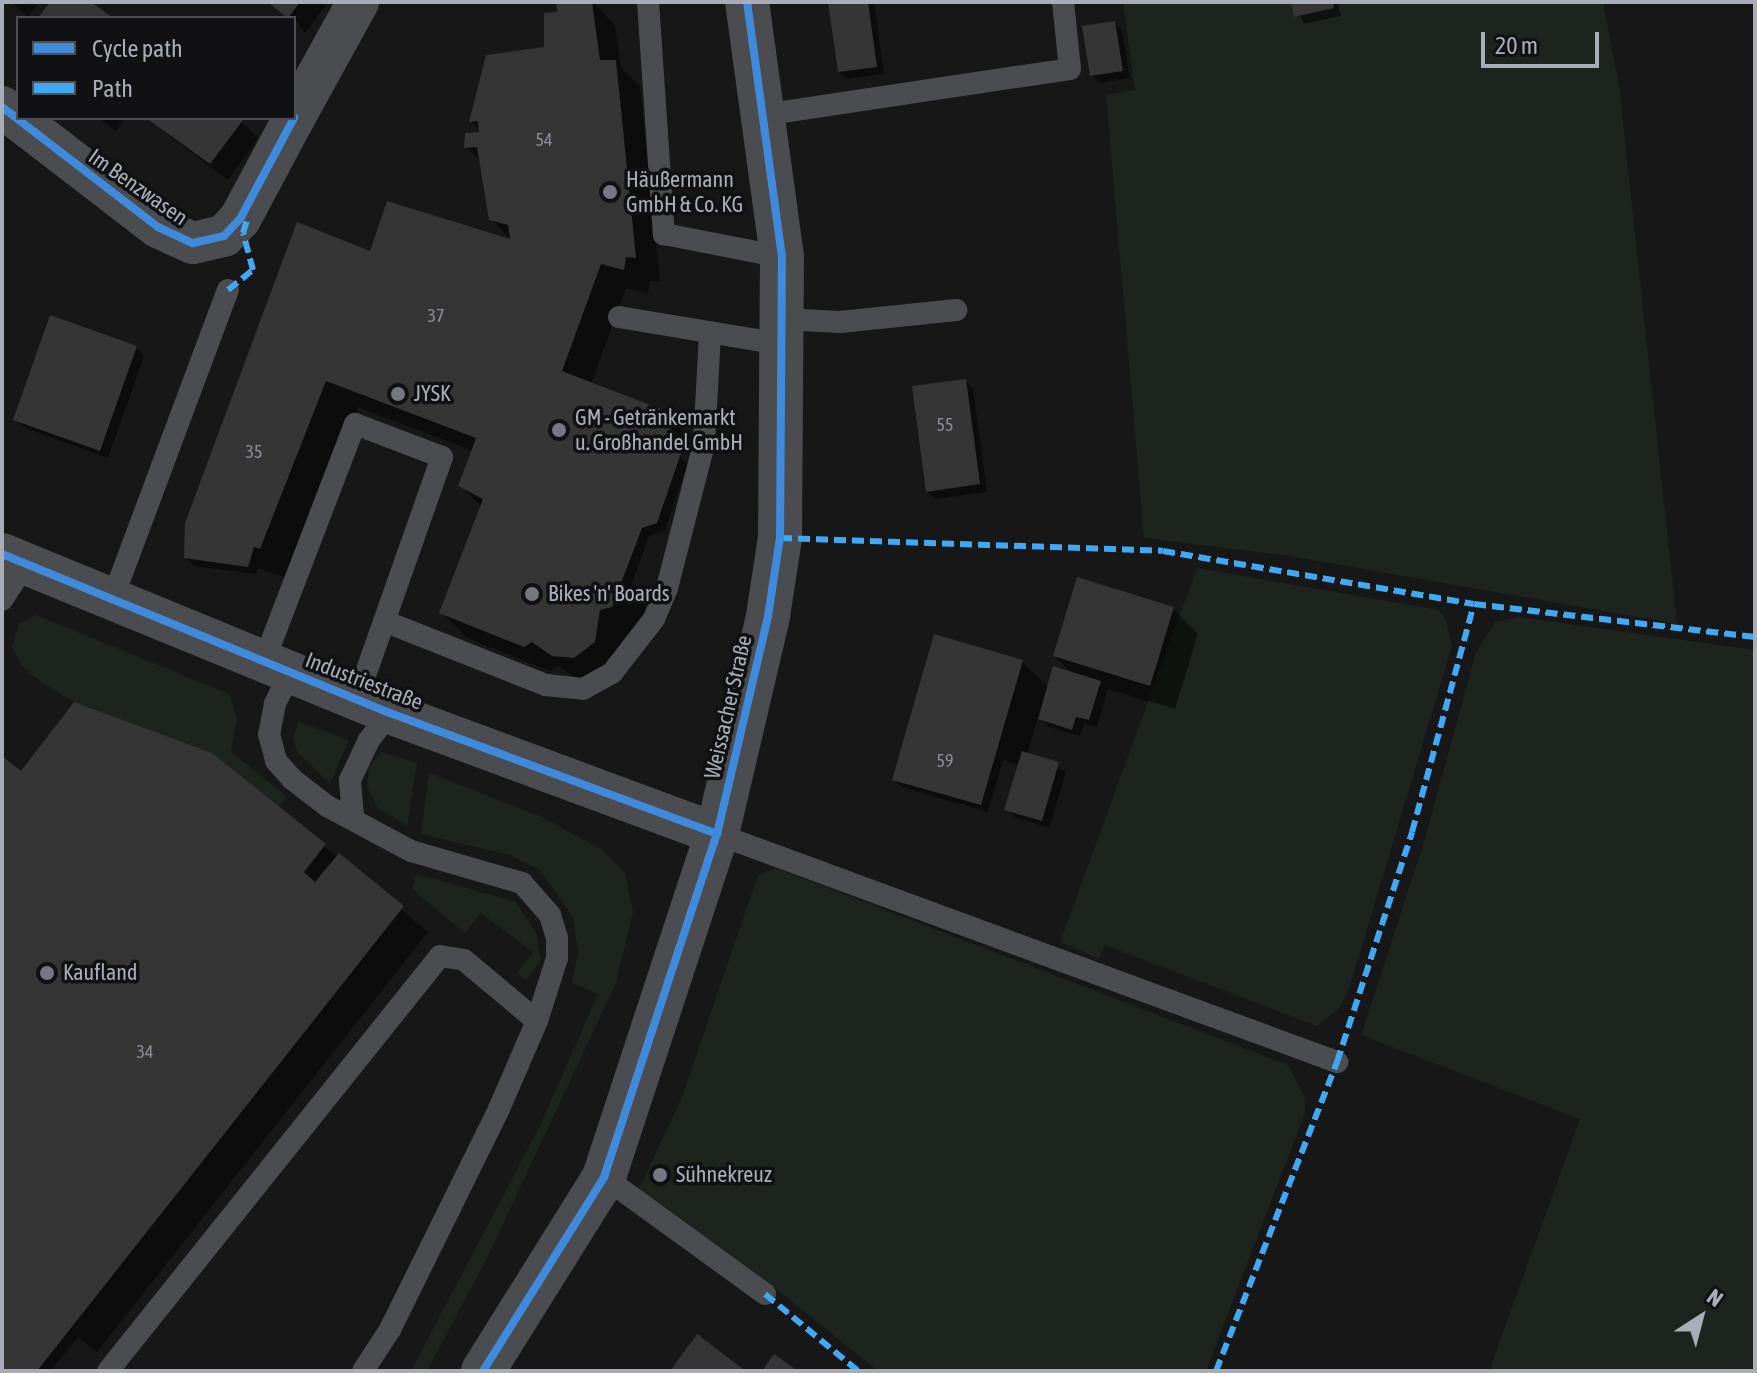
<!DOCTYPE html>
<meta charset="utf-8">
<style>
body{margin:0}
#map{position:relative;width:1757px;height:1373px;overflow:hidden;background:#171717;font-family:"Asap Condensed",sans-serif}
div>[style]{position:absolute}
[style*='--x']{left:calc(var(--x)*1px);top:calc(var(--y)*1px);width:calc(var(--w)*1px);rotate:calc(var(--a)*1deg)}
.green>*{inset:0;background:#1d241e}
.shadow>*{inset:0;background:#0007}
.building>*{inset:0;background:#353536}
.service>*{height:22px;margin:-11px;padding:0 11px;transform-origin:11px;border-radius:11px;background:#4b4c50}
.minor>*{height:42px;margin:-21px;padding:0 21px;transform-origin:21px;border-radius:21px;background:#4b4c50}
.tertiary>*{height:44px;margin:-22px;padding:0 22px;transform-origin:22px;border-radius:22px;background:#4b4c50}
.quiet>*{height:6px;margin-top:-3px;transform-origin:0;background:repeating-linear-gradient(90deg,#3fa9f5 0 12px,transparent 0 18px)}
.cycleway>*{height:8px;margin:-4px;padding:0 4px;transform-origin:4px;border-radius:4px;background:#408adc}
.dots>*{width:22px;height:22px;translate:-50% -50%;box-sizing:border-box;border:4px solid #111113;border-radius:50%}
span{translate:-50% -50%;white-space:nowrap;text-align:center;line-height:1.15;-webkit-text-stroke:7px #111113;paint-order:stroke}
.number-label{font-size:18px;color:#8b8f98}
.number-label span{-webkit-text-stroke-width:0}
.poi-label{font-size:22px;color:#a8adb8}
.left{translate:0 -50%;text-align:left}
.street-label{font-size:22px;color:#a8adb8}
.frame{position:absolute;inset:0;border:4px solid #a8adb8;pointer-events:none}
.legend{position:absolute;left:16px;top:16px;width:280px;height:104px;box-sizing:border-box;background:#111113;border:2px solid #4d4f55;margin:0;padding:10px 14px;list-style:none;font-size:24px;color:#a8adb8}
.legend li{display:flex;align-items:center;gap:16px;height:40px}
.legend b{width:40px;border:2px solid #4d4f55}
.north{position:absolute;left:1661px;top:1277px;width:80px;height:80px;-webkit-text-stroke:6px #111113;paint-order:stroke;rotate:36deg;font-size:22px;font-weight:700;line-height:32px;text-align:center;color:#a8adb8}
.north::after{content:'';display:block;margin:auto;width:28px;height:36px;background:#a8adb8;clip-path:polygon(50% 0,100% 100%,50% 72%,0 100%)}
.scale{position:absolute;left:1481px;top:32px;width:118px;height:36px;box-sizing:border-box;border:4px solid #a8adb8;border-top:0;padding-left:10px;font-size:24px;line-height:28px;white-space:nowrap;color:#a8adb8;-webkit-text-stroke:6px #111113;paint-order:stroke}
</style>
<div id="map">
<div class="green">
<div style="clip-path:polygon(1123px 2px,1603px 2px,1619px 85px,1677px 624px,1290px 556px,1144px 538px,1106px 95px,1135px 90px)"></div>
<div style="clip-path:polygon(1197px 568px,1439px 610px,1446px 620px,1452px 646px,1350px 986px,1340px 1007px,1317px 1026px,1105px 945px,1099px 959px,1060px 942px)"></div>
<div style="clip-path:polygon(36px 615px,229px 694px,237px 718px,231px 752px,287px 797px,279px 807px,212px 753px,74px 702px,42px 683px,22px 666px,12px 647px,19px 624px)"></div>
<div style="clip-path:polygon(1518px 617px,1755px 650px,1755px 1371px,1489px 1371px,1580px 1119px,1361px 1035px,1424px 842px,1476px 652px,1495px 622px)"></div>
<div style="clip-path:polygon(299px 722px,349px 740px,330px 784px,297px 752px,293px 738px)"></div>
<div style="clip-path:polygon(381px 752px,417px 763px,407px 826px,378px 808px,367px 787px,369px 767px)"></div>
<div style="clip-path:polygon(429px 773px,542px 817px,602px 850px,625px 873px,633px 912px,616px 983px,485px 1262px,427px 1371px,411px 1371px,540px 1126px,598px 994px,572px 983px,578px 953px,573px 917px,540px 870px,509px 855px,421px 834px)"></div>
<div style="clip-path:polygon(776px 868px,1288px 1065px,1305px 1098px,1305px 1113px,1206px 1371px,878px 1371px,771px 1285px,637px 1193px,682px 1097px,758px 875px)"></div>
<div style="clip-path:polygon(416px 874px,516px 902px,536px 933px,541px 960px,526px 981px,517px 973px,533px 952px,481px 913px,465px 933px,412px 889px)"></div>
</div>
<div class="shadow">
<div style="clip-path:polygon(11px 2px,40px 2px,28px 17px)"></div>
<div style="clip-path:polygon(264px 2px,328px 2px,305px 33px,294px 18px)"></div>
<div style="clip-path:polygon(572px 2px,593px 2px,615px 25px,621px 68px,640px 87px,660px 282px,650px 281px,648px 293px,626px 288px,591px 384px,675px 417px,683px 425px,673px 452px,688px 463px,665px 531px,649px 536px,632px 583px,649px 600px,636px 631px,625px 635px,623px 661px,579px 681px,558px 665px,550px 671px,467px 638px,442px 613px,482px 507px,460px 485px,473px 451px,358px 407px,293px 580px,258px 568px,256px 574px,194px 566px,186px 558px,371px 253px,514px 242px,491px 219px,482px 162px,466px 147px,483px 133px,471px 122px,546px 49px,559px 13px)"></div>
<div style="clip-path:polygon(830px 2px,874px 2px,884px 74px,847px 79px,839px 72px)"></div>
<div style="clip-path:polygon(1293px 2px,1338px 2px,1341px 16px,1304px 24px)"></div>
<div style="clip-path:polygon(1114px 23px,1122px 31px,1130px 78px,1100px 83px,1092px 75px)"></div>
<div style="clip-path:polygon(99px 118px,125px 118px,116px 131px)"></div>
<div style="clip-path:polygon(146px 118px,237px 118px,258px 138px,228px 180px)"></div>
<div style="clip-path:polygon(136px 348px,144px 356px,108px 458px,23px 427px,15px 419px)"></div>
<div style="clip-path:polygon(966px 381px,973px 389px,987px 492px,935px 499px,927px 491px)"></div>
<div style="clip-path:polygon(1173px 609px,1198px 634px,1175px 709px,1108px 689px,1097px 727px,1084px 723px,1080px 736px,1048px 727px,1038px 717px,1027px 755px,1066px 772px,1049px 828px,1015px 817px,1007px 809px,1020px 765px,1003px 760px,988px 812px,902px 787px,894px 780px,1022px 662px,1049px 688px,1074px 675px,1055px 656px)"></div>
<div style="clip-path:polygon(2px 759px,21px 774px,324px 846px,428px 932px,97px 1352px,78px 1337px,51px 1371px,2px 1371px)"></div>
</div>
<div class="building">
<div style="clip-path:polygon(50px 2px,91px 2px,113px 18px,38px 18px)"></div>
<div style="clip-path:polygon(267px 2px,300px 2px,288px 18px)"></div>
<div style="clip-path:polygon(556px 2px,592px 2px,600px 60px,616px 60px,636px 258px,626px 257px,624px 270px,601px 264px,562px 371px,676px 415px,665px 446px,681px 453px,657px 523px,642px 528px,612px 607px,600px 610px,595px 642px,574px 658px,552px 656px,532px 642px,524px 647px,439px 613px,483px 499px,458px 486px,476px 438px,326px 381px,260px 549px,254px 547px,248px 567px,184px 558px,185px 523px,297px 222px,370px 251px,387px 201px,510px 239px,508px 225px,489px 220px,477px 147px,464px 148px,465px 133px,479px 132px,478px 121px,469px 122px,486px 55px,544px 47px,544px 13px,557px 12px)"></div>
<div style="clip-path:polygon(828px 2px,868px 2px,877px 67px,838px 72px)"></div>
<div style="clip-path:polygon(1291px 2px,1333px 2px,1334px 8px,1294px 17px)"></div>
<div style="clip-path:polygon(1115px 21px,1123px 71px,1090px 76px,1082px 26px)"></div>
<div style="clip-path:polygon(146px 118px,240px 118px,243px 120px,210px 164px)"></div>
<div style="clip-path:polygon(50px 315px,137px 346px,100px 451px,13px 420px)"></div>
<div style="clip-path:polygon(966px 379px,980px 484px,926px 492px,912px 386px)"></div>
<div style="clip-path:polygon(1077px 577px,1174px 607px,1150px 686px,1053px 656px)"></div>
<div style="clip-path:polygon(934px 634px,1023px 660px,981px 805px,892px 780px)"></div>
<div style="clip-path:polygon(1053px 666px,1101px 681px,1089px 720px,1076px 717px,1072px 730px,1038px 719px)"></div>
<div style="clip-path:polygon(74px 702px,212px 753px,326px 844px,304px 872px,315px 882px,339px 853px,404px 906px,37px 1371px,2px 1371px,2px 756px,21px 771px)"></div>
<div style="clip-path:polygon(1022px 751px,1059px 762px,1042px 821px,1004px 810px)"></div>
<div style="clip-path:polygon(697px 1334px,743px 1369px,742px 1371px,670px 1371px)"></div>
<div style="clip-path:polygon(774px 1354px,798px 1371px,762px 1371px)"></div>
</div>
<div class="service">
<div style="--x:648;--y:2;--w:233;--a:86.1"></div>
<div style="--x:664;--y:234;--w:120;--a:11"></div>
<div style="--x:762;--y:115;--w:311;--a:-8.5"></div>
<div style="--x:1070;--y:69;--w:67;--a:-96"></div>
<div style="--x:619;--y:317;--w:164;--a:9.5"></div>
<div style="--x:781;--y:319;--w:59;--a:2.9"></div>
<div style="--x:840;--y:322;--w:117;--a:-5.9"></div>
<div style="--x:2;--y:600;--w:42;--a:-56.7"></div>
<div style="--x:112;--y:600;--w:331;--a:-69.5"></div>
<div style="--x:384;--y:621;--w:174;--a:21.6"></div>
<div style="--x:546;--y:685;--w:37;--a:6"></div>
<div style="--x:583;--y:689;--w:33;--a:-29"></div>
<div style="--x:612;--y:673;--w:68;--a:-52.1"></div>
<div style="--x:654;--y:619;--w:34;--a:-67"></div>
<div style="--x:667;--y:588;--w:149;--a:-75.6"></div>
<div style="--x:704;--y:444;--w:112;--a:-86.9"></div>
<div style="--x:264;--y:661;--w:254;--a:-69"></div>
<div style="--x:355;--y:424;--w:93;--a:20.8"></div>
<div style="--x:442;--y:457;--w:256;--a:109.4"></div>
<div style="--x:291;--y:672;--w:36;--a:117"></div>
<div style="--x:275;--y:704;--w:31;--a:101"></div>
<div style="--x:269;--y:734;--w:28;--a:75"></div>
<div style="--x:276;--y:761;--w:24;--a:48"></div>
<div style="--x:292;--y:779;--w:44;--a:37.6"></div>
<div style="--x:327;--y:806;--w:95;--a:28.2"></div>
<div style="--x:411;--y:851;--w:116;--a:16.1"></div>
<div style="--x:522;--y:883;--w:43;--a:48.8"></div>
<div style="--x:550;--y:915;--w:24;--a:73"></div>
<div style="--x:557;--y:938;--w:20;--a:90"></div>
<div style="--x:557;--y:958;--w:66;--a:107.6"></div>
<div style="--x:537;--y:1021;--w:96;--a:113.4"></div>
<div style="--x:499;--y:1109;--w:244;--a:116.3"></div>
<div style="--x:391;--y:1328;--w:51;--a:123.1"></div>
<div style="--x:353;--y:816;--w:36;--a:-95"></div>
<div style="--x:350;--y:780;--w:44;--a:-64.6"></div>
<div style="--x:369;--y:740;--w:34;--a:-52"></div>
<div style="--x:717;--y:834;--w:661;--a:20.19"></div>
<div style="--x:604;--y:1177;--w:199;--a:36"></div>
<div style="--x:108;--y:1371;--w:531;--a:-51.34"></div>
<div style="--x:440;--y:956;--w:24;--a:9"></div>
<div style="--x:464;--y:960;--w:95;--a:39.9"></div>
</div>
<div class="minor">
<div style="--x:2;--y:107;--w:197;--a:37.6"></div>
<div style="--x:158;--y:227;--w:38;--a:25"></div>
<div style="--x:193;--y:243;--w:32;--a:-13"></div>
<div style="--x:224;--y:236;--w:23;--a:-47"></div>
<div style="--x:240;--y:219;--w:115;--a:-61.9"></div>
<div style="--x:294;--y:118;--w:132;--a:-61.1"></div>
<div style="--x:2;--y:554;--w:419;--a:22.3"></div>
<div style="--x:390;--y:713;--w:349;--a:20.3"></div>
</div>
<div class="tertiary">
<div style="--x:483;--y:1371;--w:229;--a:-58"></div>
<div style="--x:604;--y:1177;--w:361;--a:-71.8"></div>
<div style="--x:717;--y:834;--w:224;--a:-76.8"></div>
<div style="--x:768;--y:616;--w:79;--a:-81.3"></div>
<div style="--x:780;--y:538;--w:281;--a:-89.6"></div>
<div style="--x:782;--y:257;--w:257;--a:-97.8"></div>
</div>
<div class="quiet">
<div style="--x:228;--y:290;--w:32;--a:-39"></div>
<div style="--x:253;--y:270;--w:38;--a:-105"></div>
<div style="--x:243;--y:233;--w:17;--a:-73"></div>
<div style="--x:780;--y:538;--w:383;--a:1.9"></div>
<div style="--x:1163;--y:551;--w:315;--a:9.7"></div>
<div style="--x:1474;--y:604;--w:283;--a:6.7"></div>
<div style="--x:765;--y:1294;--w:121;--a:39.6"></div>
<div style="--x:1216;--y:1371;--w:332;--a:-68.6"></div>
<div style="--x:1337;--y:1062;--w:242;--a:-71.9"></div>
<div style="--x:1412;--y:832;--w:236;--a:-74.8"></div>
</div>
<div class="cycleway">
<div style="--x:2;--y:107;--w:197;--a:37.6"></div>
<div style="--x:158;--y:227;--w:38;--a:25"></div>
<div style="--x:193;--y:243;--w:32;--a:-13"></div>
<div style="--x:224;--y:236;--w:23;--a:-47"></div>
<div style="--x:240;--y:219;--w:115;--a:-61.9"></div>
<div style="--x:2;--y:554;--w:419;--a:22.3"></div>
<div style="--x:390;--y:713;--w:349;--a:20.3"></div>
<div style="--x:483;--y:1371;--w:229;--a:-58"></div>
<div style="--x:604;--y:1177;--w:361;--a:-71.8"></div>
<div style="--x:717;--y:834;--w:224;--a:-76.8"></div>
<div style="--x:768;--y:616;--w:79;--a:-81.3"></div>
<div style="--x:780;--y:538;--w:281;--a:-89.6"></div>
<div style="--x:782;--y:257;--w:257;--a:-97.8"></div>
</div>
<div class="dots">
<div style="left:610px;top:192px;background:#757880"></div>
<div style="left:398px;top:394px;background:#757880"></div>
<div style="left:559px;top:430px;background:#757880"></div>
<div style="left:532px;top:594px;background:#757880"></div>
<div style="left:47px;top:973px;background:#757880"></div>
<div style="left:660px;top:1175px;background:#757880"></div>
</div>
<div class="number-label">
<span style="left:544px;top:140px">54</span>
<span style="left:436px;top:316px">37</span>
<span style="left:945px;top:425px">55</span>
<span style="left:254px;top:452px">35</span>
<span style="left:945px;top:761px">59</span>
<span style="left:145px;top:1052px">34</span>
</div>
<div class="poi-label">
<span class="left" style="left:626px;top:192px">Häußermann<br>GmbH &amp; Co. KG</span>
<span class="left" style="left:414px;top:394px">JYSK</span>
<span class="left" style="left:575px;top:430px">GM - Getränkemarkt<br>u. Großhandel GmbH</span>
<span class="left" style="left:548px;top:594px">Bikes 'n' Boards</span>
<span class="left" style="left:63px;top:973px">Kaufland</span>
<span class="left" style="left:676px;top:1175px">Sühnekreuz</span>
</div>
<div class="street-label">
<span style="left:138px;top:187px;rotate:35deg">Im Benzwasen</span>
<span style="left:364px;top:681px;rotate:21deg">Industriestraße</span>
<span style="left:728px;top:707px;rotate:-77deg">Weissacher Straße</span>
</div>
<div class="frame"></div>
<ul class="legend">
<li><b style="height:10px;background:#408adc"></b>Cycle path</li>
<li><b style="height:10px;background:#3fa9f5"></b>Path</li>
</ul>
<div class="north">N</div>
<div class="scale">20 m</div>
</div>
